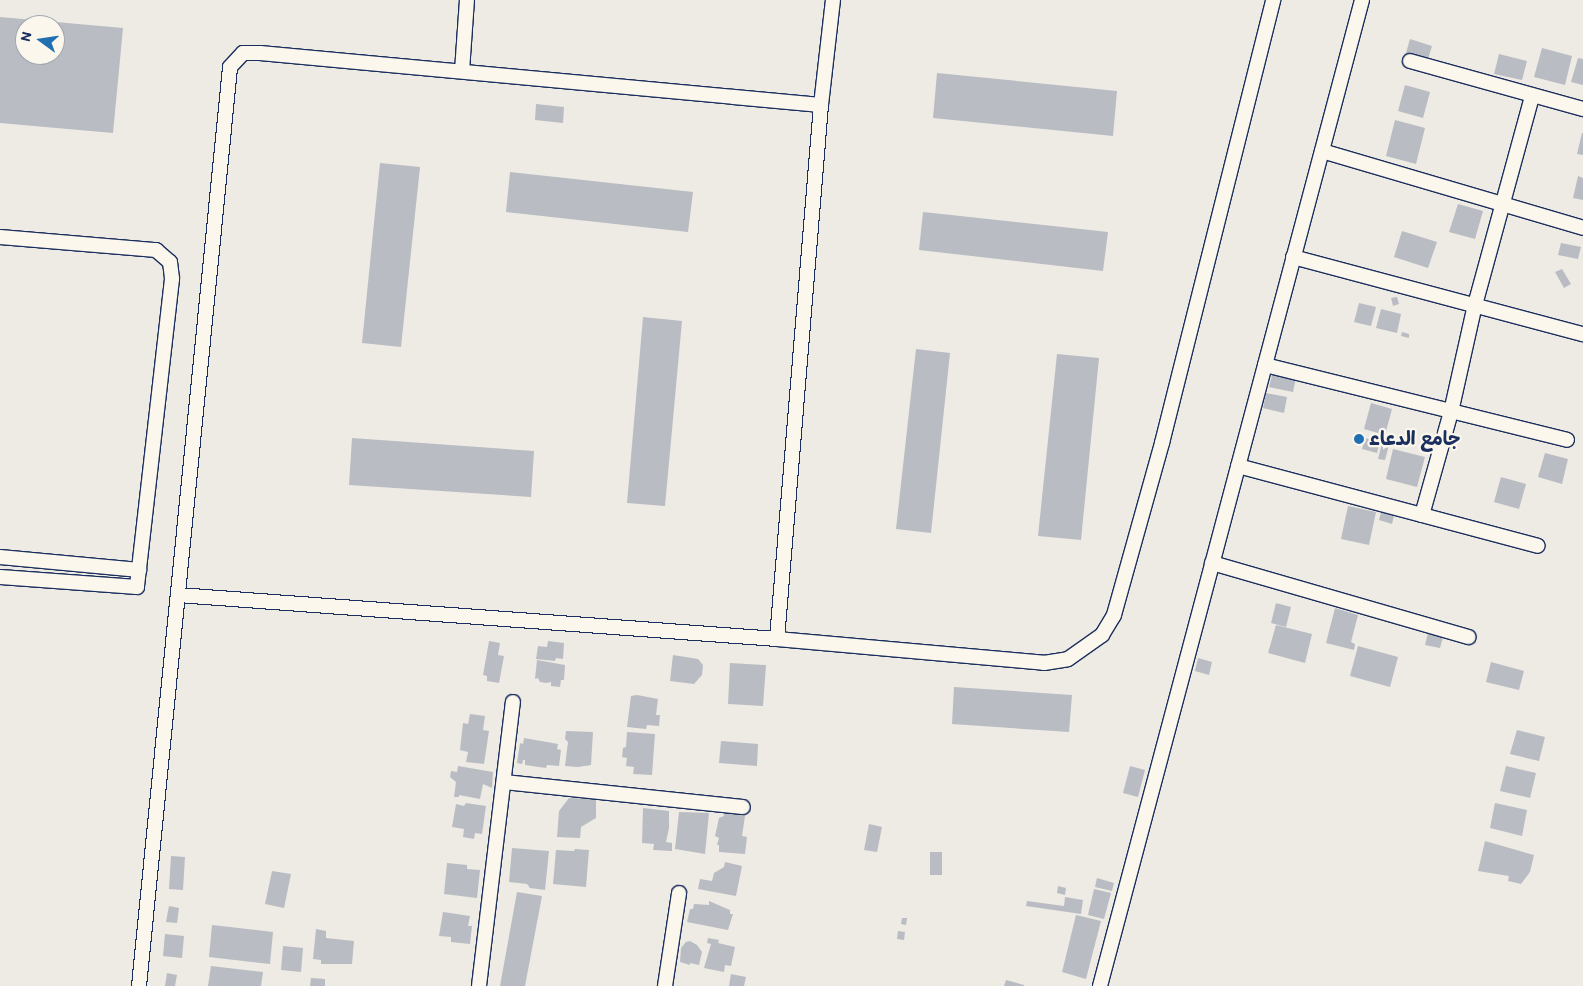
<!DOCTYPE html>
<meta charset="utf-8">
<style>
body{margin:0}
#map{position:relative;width:1583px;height:986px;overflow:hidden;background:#eeebe4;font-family:Itim,"Playpen Sans Arabic",sans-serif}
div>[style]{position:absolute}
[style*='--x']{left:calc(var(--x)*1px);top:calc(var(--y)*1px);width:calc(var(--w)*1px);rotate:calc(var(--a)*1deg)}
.building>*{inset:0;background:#b9bcc3}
.roads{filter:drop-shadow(1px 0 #1b2f5e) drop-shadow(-1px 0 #1b2f5e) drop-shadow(0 1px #1b2f5e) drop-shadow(0 -1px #1b2f5e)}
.minor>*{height:14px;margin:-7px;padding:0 7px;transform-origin:7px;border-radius:7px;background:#fbf7ec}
.dots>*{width:14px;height:14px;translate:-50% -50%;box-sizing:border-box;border:2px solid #fbf7ec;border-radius:50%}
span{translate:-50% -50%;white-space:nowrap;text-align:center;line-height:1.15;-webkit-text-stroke:4.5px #fbf7ec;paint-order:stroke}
.poi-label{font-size:19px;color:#1b2f5e;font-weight:700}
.left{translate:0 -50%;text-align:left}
.north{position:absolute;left:15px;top:15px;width:50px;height:50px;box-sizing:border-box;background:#fbf7ec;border:1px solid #a1a7b3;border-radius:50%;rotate:284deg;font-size:14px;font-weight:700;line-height:20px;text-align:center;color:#1b2f5e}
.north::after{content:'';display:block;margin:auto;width:18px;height:22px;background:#1f6fb2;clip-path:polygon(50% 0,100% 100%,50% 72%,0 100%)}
</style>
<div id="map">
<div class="building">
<div style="clip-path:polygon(evenodd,0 17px,123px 28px,113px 133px,0 123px,0 17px,25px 25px,55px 25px,55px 55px,25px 55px,25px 25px)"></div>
<div style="clip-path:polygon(1410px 39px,1432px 46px,1428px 59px,1406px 53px)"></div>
<div style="clip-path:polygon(1542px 48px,1572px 56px,1565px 85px,1534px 77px)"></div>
<div style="clip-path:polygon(1499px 54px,1527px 61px,1522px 80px,1494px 74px)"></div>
<div style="clip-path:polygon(1578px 58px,1583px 59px,1583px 85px,1571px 82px)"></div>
<div style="clip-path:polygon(937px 73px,1117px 91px,1113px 136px,933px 118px)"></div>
<div style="clip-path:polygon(1405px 85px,1430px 92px,1423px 118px,1398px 111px)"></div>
<div style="clip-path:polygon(536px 104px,564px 107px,563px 123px,535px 120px)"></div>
<div style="clip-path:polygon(1395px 120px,1425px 128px,1416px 164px,1386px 156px)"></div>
<div style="clip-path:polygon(1582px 133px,1583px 133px,1583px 155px,1577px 154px)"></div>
<div style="clip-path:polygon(380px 163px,420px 167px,401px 347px,362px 343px)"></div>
<div style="clip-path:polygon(510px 172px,693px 192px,688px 232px,506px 212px)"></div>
<div style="clip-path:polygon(1578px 176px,1583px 178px,1583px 200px,1573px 198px)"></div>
<div style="clip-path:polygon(1458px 204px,1483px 211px,1475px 239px,1449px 232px)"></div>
<div style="clip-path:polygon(923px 212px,1108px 232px,1103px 271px,919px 250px)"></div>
<div style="clip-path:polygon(1402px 231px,1437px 242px,1428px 268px,1394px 257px)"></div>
<div style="clip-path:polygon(1561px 243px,1581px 247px,1578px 259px,1558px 255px)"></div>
<div style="clip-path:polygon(1562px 269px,1571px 284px,1564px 288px,1555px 272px)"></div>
<div style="clip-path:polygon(1397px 297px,1399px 304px,1393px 306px,1391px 298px)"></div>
<div style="clip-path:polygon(1359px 303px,1376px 307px,1371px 326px,1354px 322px)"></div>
<div style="clip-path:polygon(1381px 309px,1401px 314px,1397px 333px,1376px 328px)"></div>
<div style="clip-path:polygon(643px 317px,682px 321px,665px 506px,627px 503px)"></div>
<div style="clip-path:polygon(1402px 332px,1409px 334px,1409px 338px,1401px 336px)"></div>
<div style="clip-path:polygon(916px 349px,950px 353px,931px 533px,896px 529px)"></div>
<div style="clip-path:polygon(1057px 354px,1099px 358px,1081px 540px,1038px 536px)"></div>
<div style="clip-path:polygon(1275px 363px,1298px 368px,1293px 392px,1269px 387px)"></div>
<div style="clip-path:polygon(1266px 393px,1287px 397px,1284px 413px,1263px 408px)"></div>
<div style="clip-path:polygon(1371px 403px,1392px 409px,1385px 435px,1364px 429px)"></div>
<div style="clip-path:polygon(352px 438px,534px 451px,531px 497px,349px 485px)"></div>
<div style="clip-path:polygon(1365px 438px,1380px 442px,1377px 453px,1362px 449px)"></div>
<div style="clip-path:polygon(1382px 443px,1389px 445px,1385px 460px,1378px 459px)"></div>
<div style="clip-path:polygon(1393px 449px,1425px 457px,1417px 487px,1386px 479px)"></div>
<div style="clip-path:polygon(1545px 453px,1568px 459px,1562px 484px,1538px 477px)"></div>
<div style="clip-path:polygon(1501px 477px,1526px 484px,1519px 509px,1494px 502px)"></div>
<div style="clip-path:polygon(1348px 506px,1376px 512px,1369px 545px,1341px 539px)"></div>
<div style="clip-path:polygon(1382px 509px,1395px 512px,1392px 524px,1379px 520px)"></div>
<div style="clip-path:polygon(1276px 603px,1291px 607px,1286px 627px,1271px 623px)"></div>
<div style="clip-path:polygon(1335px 608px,1358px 615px,1351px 642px,1355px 644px,1354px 650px,1326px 643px)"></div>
<div style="clip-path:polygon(1276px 625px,1312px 634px,1305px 663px,1268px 653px)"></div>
<div style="clip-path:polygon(1428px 633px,1443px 637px,1440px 648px,1425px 645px)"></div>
<div style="clip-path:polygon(489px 641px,500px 643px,498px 655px,504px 656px,499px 683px,487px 681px,487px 676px,483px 675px)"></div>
<div style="clip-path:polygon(548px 641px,564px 643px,563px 659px,556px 658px,555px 661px,536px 659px,538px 646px,547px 647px)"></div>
<div style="clip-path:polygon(1358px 646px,1398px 657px,1390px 687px,1350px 676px)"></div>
<div style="clip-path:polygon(673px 655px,698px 659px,703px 665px,702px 675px,694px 684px,670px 681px)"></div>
<div style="clip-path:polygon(1198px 658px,1212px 662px,1209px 675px,1195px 671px)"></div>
<div style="clip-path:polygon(537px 660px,565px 665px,564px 680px,561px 680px,560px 687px,551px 686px,551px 682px,546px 683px,540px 682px,538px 678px,535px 679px)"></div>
<div style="clip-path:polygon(1491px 662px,1524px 671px,1519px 690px,1486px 682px)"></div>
<div style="clip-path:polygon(730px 663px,766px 665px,763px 706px,728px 704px)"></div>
<div style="clip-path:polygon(954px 687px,1072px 695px,1069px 732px,952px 724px)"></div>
<div style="clip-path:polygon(637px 695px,658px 699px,656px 715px,660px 715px,659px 726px,647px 725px,646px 729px,627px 727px,631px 696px)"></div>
<div style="clip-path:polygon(470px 714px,485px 716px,483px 730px,489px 731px,484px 764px,466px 762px,468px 752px,460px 750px,463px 723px,468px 724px)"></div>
<div style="clip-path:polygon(1517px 730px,1545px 737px,1539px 761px,1510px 754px)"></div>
<div style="clip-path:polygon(566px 731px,593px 732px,591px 765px,578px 767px,565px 766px,568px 742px,565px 739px)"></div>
<div style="clip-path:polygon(627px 732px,655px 734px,652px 775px,633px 774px,634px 767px,626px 766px,627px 758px,622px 757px,623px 748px,626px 747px)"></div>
<div style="clip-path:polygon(524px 738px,558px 744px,557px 749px,561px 750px,559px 766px,547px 765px,546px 768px,525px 765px,525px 760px,523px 760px,522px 764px,517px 763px,520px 743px,523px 744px)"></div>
<div style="clip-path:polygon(721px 741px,758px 744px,757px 766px,719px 763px)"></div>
<div style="clip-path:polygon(458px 766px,493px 772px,492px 788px,483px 784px,480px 799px,459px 795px,459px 797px,454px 797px,456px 782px,450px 777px,451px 771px,457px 772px)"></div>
<div style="clip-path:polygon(1130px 766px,1145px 770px,1138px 797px,1123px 793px)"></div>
<div style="clip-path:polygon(1506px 766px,1536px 773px,1530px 798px,1500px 791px)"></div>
<div style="clip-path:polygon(569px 798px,596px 799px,596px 818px,581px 827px,580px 838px,557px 837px,559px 811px)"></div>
<div style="clip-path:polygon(466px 803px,486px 806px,482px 834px,475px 833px,474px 839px,463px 837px,464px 829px,452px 827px,456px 804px,464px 806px)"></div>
<div style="clip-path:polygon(1495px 803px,1527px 810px,1522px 836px,1490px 828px)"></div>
<div style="clip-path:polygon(643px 808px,669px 811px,669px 828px,666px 842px,672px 843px,672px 851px,653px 850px,654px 844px,642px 843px)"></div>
<div style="clip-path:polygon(723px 811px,745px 816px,742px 836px,747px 837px,745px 854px,719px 852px,719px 845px,717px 845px,719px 838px,715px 836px,719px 818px,724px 816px)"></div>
<div style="clip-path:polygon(679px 812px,709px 813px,705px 854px,675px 849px)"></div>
<div style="clip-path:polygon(869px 824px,882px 827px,877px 852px,864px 850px)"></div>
<div style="clip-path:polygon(1485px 841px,1534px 855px,1530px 872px,1521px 884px,1508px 881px,1509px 876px,1478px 871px)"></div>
<div style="clip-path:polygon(512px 848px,549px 851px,545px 890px,530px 888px,527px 884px,509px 882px)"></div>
<div style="clip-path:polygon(575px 849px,589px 850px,586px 887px,553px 884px,556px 850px,574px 851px)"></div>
<div style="clip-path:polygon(930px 852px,942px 852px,942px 875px,930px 875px)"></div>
<div style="clip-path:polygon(171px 856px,185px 857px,183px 890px,169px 889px)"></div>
<div style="clip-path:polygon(725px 862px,742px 866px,736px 896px,698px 889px,700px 879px,712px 881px,714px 873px,724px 867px)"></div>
<div style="clip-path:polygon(447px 863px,467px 865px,467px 869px,480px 870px,477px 898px,444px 894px)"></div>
<div style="clip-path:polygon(272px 871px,291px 874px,284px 908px,265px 904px)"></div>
<div style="clip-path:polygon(1097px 878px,1114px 883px,1112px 891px,1095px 887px)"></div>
<div style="clip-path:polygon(1058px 886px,1066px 888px,1065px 895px,1057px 893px)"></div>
<div style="clip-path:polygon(1094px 889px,1111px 893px,1104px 919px,1088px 915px)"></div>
<div style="clip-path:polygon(517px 892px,542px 896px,525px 986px,500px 986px)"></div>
<div style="clip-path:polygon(1065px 897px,1083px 900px,1081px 914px,1026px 906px,1027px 901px,1064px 906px)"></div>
<div style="clip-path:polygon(709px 901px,730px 910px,730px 914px,733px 914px,728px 930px,687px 922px,690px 909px,693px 909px,694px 904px,709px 905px)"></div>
<div style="clip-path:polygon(169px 906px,179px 908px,177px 923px,166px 922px)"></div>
<div style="clip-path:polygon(443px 912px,470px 916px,468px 926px,472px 926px,470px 944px,451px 942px,451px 937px,439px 936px)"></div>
<div style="clip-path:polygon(1076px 915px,1101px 921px,1086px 979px,1062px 972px)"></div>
<div style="clip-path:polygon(902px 918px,907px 918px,906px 925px,901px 924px)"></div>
<div style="clip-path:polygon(212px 925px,273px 932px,270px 964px,209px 957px)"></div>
<div style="clip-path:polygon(316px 929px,326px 931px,326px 938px,354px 941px,352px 964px,321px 964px,321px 960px,313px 959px)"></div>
<div style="clip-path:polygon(898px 931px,905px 932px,904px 940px,897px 939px)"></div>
<div style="clip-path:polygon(165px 934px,184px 936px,182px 958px,163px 956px)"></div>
<div style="clip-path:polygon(708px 938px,719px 940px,718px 943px,735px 947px,731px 966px,725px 965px,724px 972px,704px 968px,711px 944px,707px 943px)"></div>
<div style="clip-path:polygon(690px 941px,697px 945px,702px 952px,699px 965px,690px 963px,690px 965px,680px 962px,681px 948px,686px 942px)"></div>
<div style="clip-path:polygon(283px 946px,303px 948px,301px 972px,281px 970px)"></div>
<div style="clip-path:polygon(211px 966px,263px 972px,261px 986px,208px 986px)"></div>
<div style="clip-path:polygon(167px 973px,177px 975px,175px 986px,165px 986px)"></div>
<div style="clip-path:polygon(731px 974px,746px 977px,744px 986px,729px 986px)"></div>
<div style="clip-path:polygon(311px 978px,325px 979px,325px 986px,310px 986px)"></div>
<div style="clip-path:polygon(1006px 980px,1024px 985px,1024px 986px,1004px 986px)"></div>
</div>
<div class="roads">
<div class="minor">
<div style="--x:1410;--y:61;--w:180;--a:15.5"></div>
<div style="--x:462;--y:71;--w:71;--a:-86"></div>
<div style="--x:1322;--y:151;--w:272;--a:16.4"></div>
<div style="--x:0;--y:237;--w:157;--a:4.8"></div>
<div style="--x:156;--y:250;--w:18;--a:41"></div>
<div style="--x:170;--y:262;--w:17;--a:83"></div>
<div style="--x:172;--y:279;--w:310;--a:96.5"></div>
<div style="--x:137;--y:587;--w:137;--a:-175.8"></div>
<div style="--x:1293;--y:257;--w:300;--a:14.9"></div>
<div style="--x:1265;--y:365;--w:311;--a:13.9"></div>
<div style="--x:1238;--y:466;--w:310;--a:14.9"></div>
<div style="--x:1422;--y:515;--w:107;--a:-74.3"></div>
<div style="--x:1451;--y:412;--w:110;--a:-77.4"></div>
<div style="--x:1475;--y:305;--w:217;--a:-74.7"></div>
<div style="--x:0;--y:557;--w:140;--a:5.3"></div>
<div style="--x:1212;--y:563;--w:267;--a:16.1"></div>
<div style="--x:178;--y:595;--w:601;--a:4.2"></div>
<div style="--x:777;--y:639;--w:268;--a:5.1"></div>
<div style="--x:1044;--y:663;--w:24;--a:-9"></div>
<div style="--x:1068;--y:659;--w:42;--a:-35.2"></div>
<div style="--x:1102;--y:635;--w:23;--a:-59"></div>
<div style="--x:1114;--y:615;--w:179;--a:-74.4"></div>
<div style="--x:1162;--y:443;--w:457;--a:-75.9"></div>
<div style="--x:777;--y:639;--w:536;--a:-85.29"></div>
<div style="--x:821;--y:105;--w:106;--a:-83.5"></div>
<div style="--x:504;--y:782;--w:240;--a:6"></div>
<div style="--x:139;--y:986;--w:923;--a:-84.34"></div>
<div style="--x:230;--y:67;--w:19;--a:-47"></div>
<div style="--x:243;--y:53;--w:17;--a:0"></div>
<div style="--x:260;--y:53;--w:563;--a:5.3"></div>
<div style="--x:479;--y:986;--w:286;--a:-83.2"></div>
<div style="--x:665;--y:986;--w:94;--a:-81.4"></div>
<div style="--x:1100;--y:986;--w:1020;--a:-75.12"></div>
</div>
</div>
<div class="dots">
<div style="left:1359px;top:439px;background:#1f6fb2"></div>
</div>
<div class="poi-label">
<span class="left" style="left:1369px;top:439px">جامع الدعاء</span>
</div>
<div class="north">N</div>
</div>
